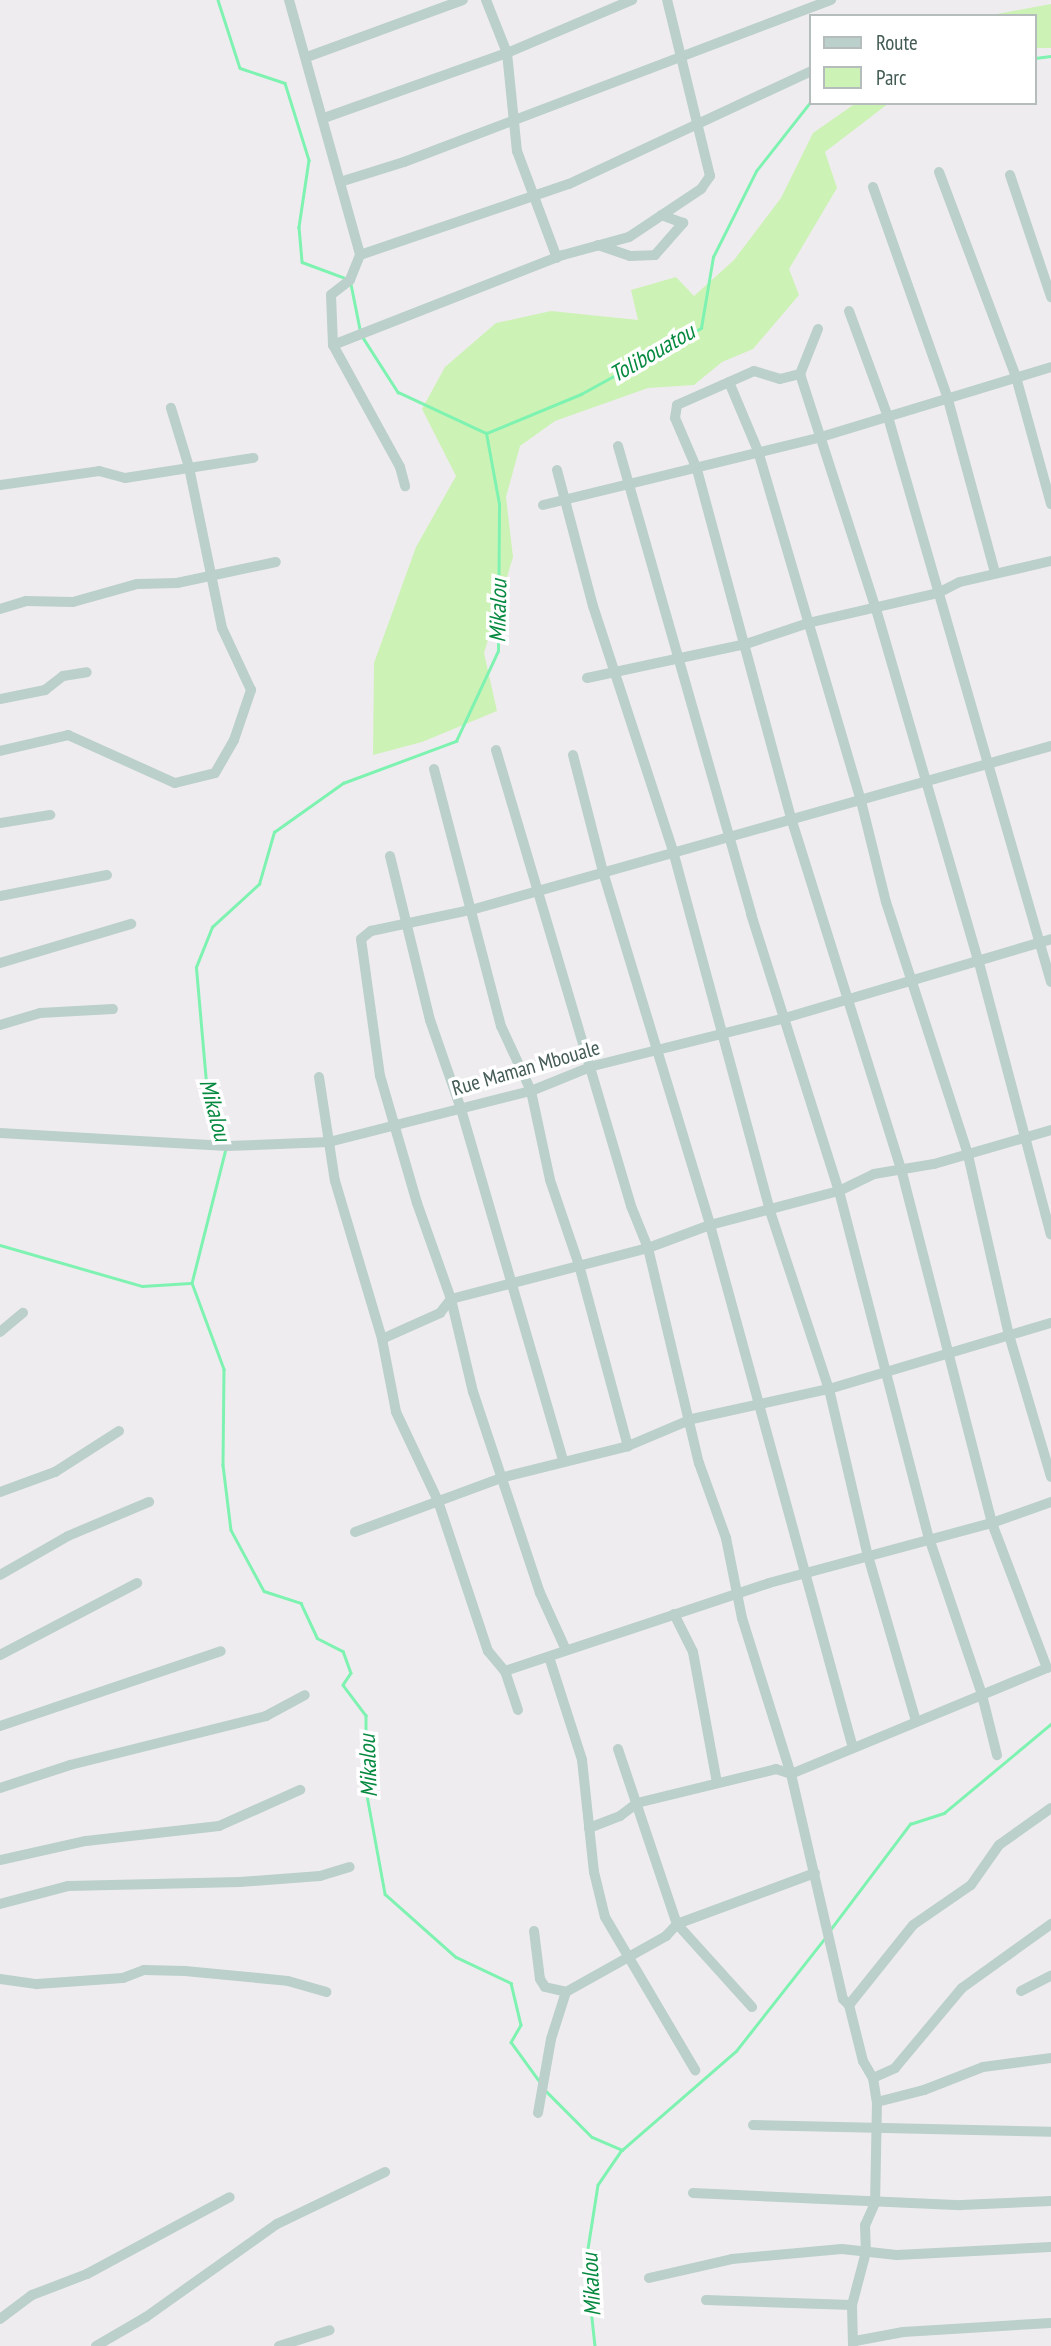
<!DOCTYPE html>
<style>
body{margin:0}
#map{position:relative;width:1051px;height:2346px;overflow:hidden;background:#efecef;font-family:"PT Sans Narrow",sans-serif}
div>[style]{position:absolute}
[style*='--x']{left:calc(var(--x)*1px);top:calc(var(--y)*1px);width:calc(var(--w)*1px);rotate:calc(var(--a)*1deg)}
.green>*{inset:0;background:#cdf2b5}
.stream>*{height:2.5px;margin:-1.25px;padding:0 1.25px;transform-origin:1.25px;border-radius:1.25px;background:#7ef3b1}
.minor>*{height:10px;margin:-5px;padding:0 5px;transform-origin:5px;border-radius:5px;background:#bbd0ca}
span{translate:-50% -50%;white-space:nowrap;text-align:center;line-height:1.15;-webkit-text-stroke:7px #fff;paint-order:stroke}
.street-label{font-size:21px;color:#435b54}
.water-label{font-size:23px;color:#04893f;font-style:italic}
.legend{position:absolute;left:809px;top:14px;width:228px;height:91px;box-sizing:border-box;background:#fff;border:2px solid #b4bdbb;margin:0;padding:9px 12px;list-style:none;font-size:21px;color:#435b54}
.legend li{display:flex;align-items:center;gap:14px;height:35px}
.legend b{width:35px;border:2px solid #b4bdbb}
</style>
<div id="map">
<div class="green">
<div style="clip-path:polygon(1051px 4px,1051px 48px,1035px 48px,1035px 16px,986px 16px)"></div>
<div style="clip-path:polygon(856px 103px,889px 103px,825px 152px,837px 188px,789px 269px,799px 295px,753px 349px,722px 362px,694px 385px,648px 388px,555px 421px,520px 446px,506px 497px,513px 557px,484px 653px,497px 711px,422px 742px,373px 755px,374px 663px,416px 547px,456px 476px,422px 409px,445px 367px,496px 323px,551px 311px,638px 320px,631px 290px,676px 277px,694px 296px,734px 260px,781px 198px,813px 133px)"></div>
</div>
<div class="stream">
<div style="--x:218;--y:0;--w:71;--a:72.1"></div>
<div style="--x:240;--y:68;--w:47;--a:18.4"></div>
<div style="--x:285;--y:83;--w:81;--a:72.7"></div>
<div style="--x:309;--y:160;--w:68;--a:98.5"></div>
<div style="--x:299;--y:227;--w:35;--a:85"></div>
<div style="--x:302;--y:262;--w:46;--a:20.4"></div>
<div style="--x:1035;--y:58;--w:16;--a:-7"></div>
<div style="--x:351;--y:284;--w:46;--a:78.7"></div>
<div style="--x:362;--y:336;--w:67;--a:57.3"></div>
<div style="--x:398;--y:392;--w:97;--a:25"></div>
<div style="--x:487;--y:433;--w:102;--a:-22.5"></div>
<div style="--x:581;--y:394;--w:137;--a:-28.8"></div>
<div style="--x:701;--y:328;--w:72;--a:-80.4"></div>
<div style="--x:713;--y:257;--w:96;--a:-63.4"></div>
<div style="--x:756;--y:171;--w:89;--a:-51.8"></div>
<div style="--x:226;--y:1143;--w:53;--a:-111.2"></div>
<div style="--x:207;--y:1094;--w:127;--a:-95"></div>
<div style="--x:196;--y:967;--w:43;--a:-68.2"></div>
<div style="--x:212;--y:927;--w:64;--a:-42.5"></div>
<div style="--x:259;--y:884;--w:54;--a:-73.9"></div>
<div style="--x:274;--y:832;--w:85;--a:-35.4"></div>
<div style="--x:343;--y:783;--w:121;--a:-20.4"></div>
<div style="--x:456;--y:741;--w:99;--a:-65"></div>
<div style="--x:498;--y:651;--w:147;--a:-89.6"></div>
<div style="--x:499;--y:504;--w:72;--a:-100.4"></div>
<div style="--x:226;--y:1149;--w:138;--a:104.2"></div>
<div style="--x:192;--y:1283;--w:92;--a:69.6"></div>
<div style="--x:224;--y:1369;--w:96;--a:90.6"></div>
<div style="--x:223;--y:1465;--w:65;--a:83"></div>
<div style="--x:231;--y:1530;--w:69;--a:61.6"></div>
<div style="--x:264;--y:1591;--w:39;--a:18"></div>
<div style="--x:301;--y:1603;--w:38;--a:65"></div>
<div style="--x:317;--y:1638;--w:29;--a:27"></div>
<div style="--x:343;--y:1651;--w:23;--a:70"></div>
<div style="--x:351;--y:1673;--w:14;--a:124"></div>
<div style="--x:343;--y:1685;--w:38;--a:53"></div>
<div style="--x:366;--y:1715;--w:75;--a:90"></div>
<div style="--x:366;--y:1790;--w:106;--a:79.6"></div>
<div style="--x:385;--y:1894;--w:95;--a:41.6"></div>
<div style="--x:456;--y:1957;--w:61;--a:25.3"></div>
<div style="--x:511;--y:1983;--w:43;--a:76.6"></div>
<div style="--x:521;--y:2025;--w:20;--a:120"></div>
<div style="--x:511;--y:2042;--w:49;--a:54.1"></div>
<div style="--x:0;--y:1245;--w:148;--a:16.1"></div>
<div style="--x:142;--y:1286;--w:48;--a:-3.6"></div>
<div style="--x:830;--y:1930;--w:133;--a:-53"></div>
<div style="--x:910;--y:1824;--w:36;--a:-18"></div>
<div style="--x:944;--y:1813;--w:139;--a:-39.8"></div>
<div style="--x:545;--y:2090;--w:66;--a:45"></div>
<div style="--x:592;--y:2137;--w:33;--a:23"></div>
<div style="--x:622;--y:2150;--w:42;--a:124.4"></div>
<div style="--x:598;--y:2185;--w:78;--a:98.9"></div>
<div style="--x:586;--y:2262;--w:84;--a:83.9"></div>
<div style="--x:622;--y:2150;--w:151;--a:-41"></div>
<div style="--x:736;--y:2051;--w:142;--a:-51.8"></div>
</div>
<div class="minor">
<div style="--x:289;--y:0;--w:265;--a:74.4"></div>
<div style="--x:360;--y:255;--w:27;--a:112"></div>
<div style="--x:350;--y:280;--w:24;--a:142"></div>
<div style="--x:331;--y:295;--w:50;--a:87.7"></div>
<div style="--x:333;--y:345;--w:139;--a:61.2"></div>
<div style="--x:400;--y:467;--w:20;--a:75"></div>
<div style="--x:486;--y:0;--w:57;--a:68.4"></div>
<div style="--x:507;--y:53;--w:99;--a:84.2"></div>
<div style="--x:517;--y:151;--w:114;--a:69.5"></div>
<div style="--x:307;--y:57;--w:166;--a:-20.1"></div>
<div style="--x:324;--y:118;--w:194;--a:-19.6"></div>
<div style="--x:507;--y:53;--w:136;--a:-23"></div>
<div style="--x:939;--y:172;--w:219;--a:69.4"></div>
<div style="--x:1016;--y:377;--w:132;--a:74.6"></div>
<div style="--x:1010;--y:175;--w:129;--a:71.4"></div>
<div style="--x:340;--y:182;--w:67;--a:-17.4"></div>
<div style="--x:404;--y:162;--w:457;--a:-20.8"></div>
<div style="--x:873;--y:187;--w:222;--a:70.5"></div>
<div style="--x:947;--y:396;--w:183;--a:74.8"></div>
<div style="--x:598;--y:245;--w:34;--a:19"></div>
<div style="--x:630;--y:256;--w:25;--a:-2"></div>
<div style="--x:655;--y:255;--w:43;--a:-48.8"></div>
<div style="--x:683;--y:223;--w:23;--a:-160"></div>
<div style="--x:360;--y:255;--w:221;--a:-18.8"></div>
<div style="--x:569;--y:184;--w:267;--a:-25"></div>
<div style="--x:849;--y:311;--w:113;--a:69.8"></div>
<div style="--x:888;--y:417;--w:588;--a:73.91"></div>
<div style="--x:818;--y:329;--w:48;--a:111.8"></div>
<div style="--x:800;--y:374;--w:247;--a:72.1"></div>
<div style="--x:876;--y:609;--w:365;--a:73.8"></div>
<div style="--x:978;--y:959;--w:285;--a:75.2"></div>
<div style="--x:333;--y:345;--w:247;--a:-21.4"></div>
<div style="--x:563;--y:255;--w:68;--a:-15.3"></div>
<div style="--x:629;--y:237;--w:87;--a:-33.7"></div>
<div style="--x:701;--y:189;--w:16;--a:-55"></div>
<div style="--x:710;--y:176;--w:181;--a:-103.7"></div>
<div style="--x:729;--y:382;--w:75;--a:67.2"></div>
<div style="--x:758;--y:451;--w:361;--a:73.6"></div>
<div style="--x:860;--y:797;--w:108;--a:76.1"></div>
<div style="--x:886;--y:902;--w:266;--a:72"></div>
<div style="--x:968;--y:1155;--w:185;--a:77.2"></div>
<div style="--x:1009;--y:1335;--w:148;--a:73.5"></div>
<div style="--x:618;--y:446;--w:487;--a:74.1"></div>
<div style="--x:751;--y:914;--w:291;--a:72.4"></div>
<div style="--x:839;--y:1191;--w:358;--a:75.5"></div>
<div style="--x:929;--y:1538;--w:166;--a:71.3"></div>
<div style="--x:982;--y:1695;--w:62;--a:76"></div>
<div style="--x:557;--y:470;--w:141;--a:75.2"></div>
<div style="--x:593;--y:606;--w:258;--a:71.9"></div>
<div style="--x:673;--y:851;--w:370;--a:74.9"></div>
<div style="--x:769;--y:1208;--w:191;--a:71.7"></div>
<div style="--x:829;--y:1389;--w:171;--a:76.9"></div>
<div style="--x:868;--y:1556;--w:172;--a:73.8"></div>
<div style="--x:0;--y:485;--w:100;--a:-8"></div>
<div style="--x:99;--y:471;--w:27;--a:15"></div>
<div style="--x:125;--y:478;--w:130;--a:-8.9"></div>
<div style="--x:543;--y:505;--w:286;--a:-13.7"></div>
<div style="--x:821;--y:437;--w:240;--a:-16.9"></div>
<div style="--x:0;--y:609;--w:27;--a:-17"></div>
<div style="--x:26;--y:601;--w:47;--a:1.2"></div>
<div style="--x:73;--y:602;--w:66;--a:-15.7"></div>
<div style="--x:137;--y:584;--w:40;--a:-1.4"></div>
<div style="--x:177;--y:583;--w:101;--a:-12"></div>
<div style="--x:587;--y:678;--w:163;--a:-12.1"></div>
<div style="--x:746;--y:644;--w:65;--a:-18.7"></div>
<div style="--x:808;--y:623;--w:133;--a:-13"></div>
<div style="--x:938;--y:593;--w:25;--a:-27"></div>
<div style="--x:960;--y:582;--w:93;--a:-13"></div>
<div style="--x:0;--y:699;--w:46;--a:-11.3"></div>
<div style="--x:45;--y:690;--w:23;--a:-38"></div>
<div style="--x:63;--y:676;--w:24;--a:-9"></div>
<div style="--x:496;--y:750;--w:476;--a:73.5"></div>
<div style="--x:631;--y:1206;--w:45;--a:68"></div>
<div style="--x:648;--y:1248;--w:221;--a:76.7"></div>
<div style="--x:699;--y:1463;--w:80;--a:70.2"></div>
<div style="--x:726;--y:1538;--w:82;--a:78.7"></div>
<div style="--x:742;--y:1618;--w:164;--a:72.6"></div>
<div style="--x:791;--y:1774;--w:231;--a:77"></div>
<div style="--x:843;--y:1999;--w:8;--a:45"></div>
<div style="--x:849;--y:2005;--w:58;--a:76"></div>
<div style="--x:863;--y:2061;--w:20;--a:60"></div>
<div style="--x:873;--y:2078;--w:24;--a:81"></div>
<div style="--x:877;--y:2102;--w:101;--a:91.1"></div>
<div style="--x:875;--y:2203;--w:24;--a:114"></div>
<div style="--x:865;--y:2225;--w:27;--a:88"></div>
<div style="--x:866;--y:2252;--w:55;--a:104.8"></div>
<div style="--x:852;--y:2305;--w:41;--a:88.6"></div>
<div style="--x:0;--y:751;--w:70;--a:-13.2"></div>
<div style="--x:68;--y:735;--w:117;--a:24.2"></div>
<div style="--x:175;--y:783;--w:41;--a:-14"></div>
<div style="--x:215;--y:773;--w:38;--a:-60"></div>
<div style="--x:234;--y:740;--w:53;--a:-71.2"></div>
<div style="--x:251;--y:690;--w:68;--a:-115.1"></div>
<div style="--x:222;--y:628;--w:164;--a:-101.6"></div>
<div style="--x:189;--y:467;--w:62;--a:-107"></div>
<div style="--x:573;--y:755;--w:121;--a:75.6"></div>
<div style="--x:603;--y:872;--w:369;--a:73.1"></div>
<div style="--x:710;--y:1225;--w:542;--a:74.71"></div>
<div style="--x:434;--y:769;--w:266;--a:75.4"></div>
<div style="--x:501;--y:1026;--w:72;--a:65.2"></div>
<div style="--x:531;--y:1091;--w:91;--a:77.9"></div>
<div style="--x:550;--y:1180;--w:90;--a:71.2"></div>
<div style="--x:579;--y:1265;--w:188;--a:74.9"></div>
<div style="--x:0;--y:823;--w:51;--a:-9.1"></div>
<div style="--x:390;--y:856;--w:169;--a:76.3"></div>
<div style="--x:430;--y:1020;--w:94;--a:70.8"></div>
<div style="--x:461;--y:1109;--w:366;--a:73.8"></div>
<div style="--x:0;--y:896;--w:109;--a:-11.1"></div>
<div style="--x:0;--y:963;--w:137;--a:-16.6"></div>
<div style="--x:0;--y:1025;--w:42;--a:-16.7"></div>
<div style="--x:40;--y:1013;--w:73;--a:-3.1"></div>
<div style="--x:319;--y:1077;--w:105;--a:81.3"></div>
<div style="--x:335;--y:1181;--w:165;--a:73.4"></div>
<div style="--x:382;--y:1339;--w:74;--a:79.1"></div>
<div style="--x:396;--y:1412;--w:98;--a:64.7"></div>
<div style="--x:438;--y:1501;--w:158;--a:71.6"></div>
<div style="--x:488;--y:1651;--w:26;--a:50"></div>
<div style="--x:505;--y:1671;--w:41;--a:71.6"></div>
<div style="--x:0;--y:1133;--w:227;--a:3.3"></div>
<div style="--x:227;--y:1146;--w:102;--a:-2.2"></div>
<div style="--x:329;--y:1142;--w:208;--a:-14.2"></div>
<div style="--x:531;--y:1091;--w:67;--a:-22"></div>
<div style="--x:593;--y:1066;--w:198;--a:-14"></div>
<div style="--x:785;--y:1018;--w:277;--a:-16.5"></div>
<div style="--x:0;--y:1332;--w:30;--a:-40"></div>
<div style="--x:382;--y:1339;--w:64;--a:-24.1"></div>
<div style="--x:440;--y:1313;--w:18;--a:-52"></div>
<div style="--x:451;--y:1299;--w:203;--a:-14.5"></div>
<div style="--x:648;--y:1248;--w:66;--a:-20.4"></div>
<div style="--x:710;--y:1225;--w:133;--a:-14.8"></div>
<div style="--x:839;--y:1191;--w:39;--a:-26"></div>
<div style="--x:874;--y:1174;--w:61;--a:-9.5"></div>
<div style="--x:934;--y:1164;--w:122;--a:-16.2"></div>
<div style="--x:0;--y:1492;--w:59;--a:-20"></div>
<div style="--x:55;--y:1472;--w:76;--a:-32.6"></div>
<div style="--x:355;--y:1532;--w:159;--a:-20.3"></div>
<div style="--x:504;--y:1477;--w:128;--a:-14"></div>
<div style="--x:628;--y:1446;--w:69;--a:-22.9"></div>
<div style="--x:692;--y:1419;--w:140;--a:-12.4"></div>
<div style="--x:829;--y:1389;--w:232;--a:-16.6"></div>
<div style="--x:0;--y:1575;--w:78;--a:-29.8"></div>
<div style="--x:68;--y:1536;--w:88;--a:-22.8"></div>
<div style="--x:674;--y:1614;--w:42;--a:63.4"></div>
<div style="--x:693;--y:1652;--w:133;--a:79.6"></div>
<div style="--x:566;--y:1650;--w:63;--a:-114.5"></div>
<div style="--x:540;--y:1593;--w:212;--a:-108.4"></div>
<div style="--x:473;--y:1392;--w:96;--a:-103.3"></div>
<div style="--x:451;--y:1299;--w:102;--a:-109.5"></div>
<div style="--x:417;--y:1203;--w:132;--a:-106.2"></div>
<div style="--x:380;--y:1076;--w:138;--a:-97.9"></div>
<div style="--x:361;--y:939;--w:13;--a:-39"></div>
<div style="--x:371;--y:931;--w:102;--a:-11.9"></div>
<div style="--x:471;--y:910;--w:603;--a:-15.79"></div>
<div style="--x:0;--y:1655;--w:155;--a:-27.7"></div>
<div style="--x:549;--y:1657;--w:108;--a:72.2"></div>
<div style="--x:582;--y:1760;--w:113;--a:83.9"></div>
<div style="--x:594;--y:1872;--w:46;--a:76.3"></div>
<div style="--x:605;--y:1917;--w:178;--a:59.5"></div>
<div style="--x:505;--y:1671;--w:278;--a:-18.4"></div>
<div style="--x:769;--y:1583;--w:231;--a:-15.1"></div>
<div style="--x:992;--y:1523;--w:63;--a:-19.6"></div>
<div style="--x:0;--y:1726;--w:233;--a:-18.7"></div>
<div style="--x:618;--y:1749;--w:185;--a:71.4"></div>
<div style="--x:677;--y:1924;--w:112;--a:47.9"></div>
<div style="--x:0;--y:1788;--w:74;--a:-18.2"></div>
<div style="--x:70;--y:1765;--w:202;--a:-14"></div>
<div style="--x:266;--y:1716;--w:44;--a:-28.3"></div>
<div style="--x:589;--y:1828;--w:33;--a:-21"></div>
<div style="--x:620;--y:1816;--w:21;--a:-37"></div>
<div style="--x:637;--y:1803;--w:143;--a:-13.7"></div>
<div style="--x:776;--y:1769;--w:16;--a:18"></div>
<div style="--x:791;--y:1774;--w:277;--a:-22.5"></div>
<div style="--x:1047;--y:1668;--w:155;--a:-110.8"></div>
<div style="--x:992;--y:1523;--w:366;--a:-104.4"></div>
<div style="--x:901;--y:1169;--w:368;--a:-107.4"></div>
<div style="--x:791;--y:818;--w:364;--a:-105.1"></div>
<div style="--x:696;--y:467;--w:53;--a:-113.2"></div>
<div style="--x:675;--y:418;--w:13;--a:-81"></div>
<div style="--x:677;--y:405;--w:84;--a:-23.8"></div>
<div style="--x:754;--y:371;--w:27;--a:17"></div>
<div style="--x:780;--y:379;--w:21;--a:-14"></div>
<div style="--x:0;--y:1860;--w:88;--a:-12.5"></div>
<div style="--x:86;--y:1841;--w:134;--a:-6.4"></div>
<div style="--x:219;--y:1826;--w:89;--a:-24"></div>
<div style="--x:0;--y:1904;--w:70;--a:-14.8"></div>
<div style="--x:68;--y:1886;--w:172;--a:-1.3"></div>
<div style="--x:240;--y:1882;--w:80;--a:-4.3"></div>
<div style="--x:320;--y:1876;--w:31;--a:-17"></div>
<div style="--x:534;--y:1931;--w:48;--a:82.9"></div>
<div style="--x:540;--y:1979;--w:9;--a:58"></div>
<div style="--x:545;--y:1987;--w:22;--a:13"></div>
<div style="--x:0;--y:1979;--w:37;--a:8"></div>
<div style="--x:37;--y:1984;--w:86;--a:-4"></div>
<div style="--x:123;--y:1978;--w:22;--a:-21"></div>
<div style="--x:144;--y:1970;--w:41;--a:1.4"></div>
<div style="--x:185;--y:1971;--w:103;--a:5.5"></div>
<div style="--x:288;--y:1981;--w:40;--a:16"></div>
<div style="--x:1021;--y:1991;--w:34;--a:-27"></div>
<div style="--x:849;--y:2005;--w:102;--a:-51.3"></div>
<div style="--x:913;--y:1925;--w:70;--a:-34.6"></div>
<div style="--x:971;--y:1885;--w:49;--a:-55"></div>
<div style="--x:999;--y:1845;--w:64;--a:-35.4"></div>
<div style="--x:873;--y:2078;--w:24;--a:-24"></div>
<div style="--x:895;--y:2068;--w:104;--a:-50.1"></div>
<div style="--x:962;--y:1988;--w:110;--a:-35.7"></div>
<div style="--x:877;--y:2102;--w:49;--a:-14.3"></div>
<div style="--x:924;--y:2090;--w:63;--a:-21.3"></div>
<div style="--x:983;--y:2067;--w:69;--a:-7.5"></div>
<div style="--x:538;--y:2113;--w:75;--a:-80"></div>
<div style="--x:551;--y:2039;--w:49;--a:-72.3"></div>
<div style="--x:566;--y:1992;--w:115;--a:-29.2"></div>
<div style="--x:666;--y:1936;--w:16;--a:-47"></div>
<div style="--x:677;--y:1924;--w:147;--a:-20.3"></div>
<div style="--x:753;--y:2125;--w:298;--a:1.3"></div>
<div style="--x:693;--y:2193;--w:268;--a:2.6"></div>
<div style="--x:961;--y:2205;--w:90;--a:-2.5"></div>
<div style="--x:649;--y:2278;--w:85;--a:-12.9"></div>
<div style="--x:732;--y:2259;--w:110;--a:-5.2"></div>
<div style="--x:842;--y:2249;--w:55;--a:6.2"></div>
<div style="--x:897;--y:2255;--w:154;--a:-3"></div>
<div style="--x:706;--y:2300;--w:146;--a:2"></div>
<div style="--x:0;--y:2319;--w:40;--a:-37"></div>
<div style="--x:32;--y:2295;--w:59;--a:-20.9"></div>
<div style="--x:87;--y:2274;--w:162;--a:-28.3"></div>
<div style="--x:855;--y:2341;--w:49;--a:-10.6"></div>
<div style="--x:903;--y:2332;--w:148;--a:-3.5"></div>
<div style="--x:96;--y:2346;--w:58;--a:-30.1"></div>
<div style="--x:146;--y:2317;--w:161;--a:-35.4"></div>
<div style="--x:277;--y:2224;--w:120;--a:-25.7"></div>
<div style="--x:279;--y:2346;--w:53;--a:-17.4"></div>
</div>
<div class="street-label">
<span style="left:526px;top:1068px;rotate:-16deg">Rue Maman Mbouale</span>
</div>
<div class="water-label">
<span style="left:652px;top:353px;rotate:-30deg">Tolibouatou</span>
<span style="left:498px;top:611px;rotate:-89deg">Mikalou</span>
<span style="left:215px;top:1110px;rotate:75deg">Mikalou</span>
<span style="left:368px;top:1766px;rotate:-92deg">Mikalou</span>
<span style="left:591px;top:2285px;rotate:-93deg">Mikalou</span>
</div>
<ul class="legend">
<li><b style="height:9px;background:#bbd0ca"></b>Route</li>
<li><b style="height:19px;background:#cdf2b5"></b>Parc</li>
</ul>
</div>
